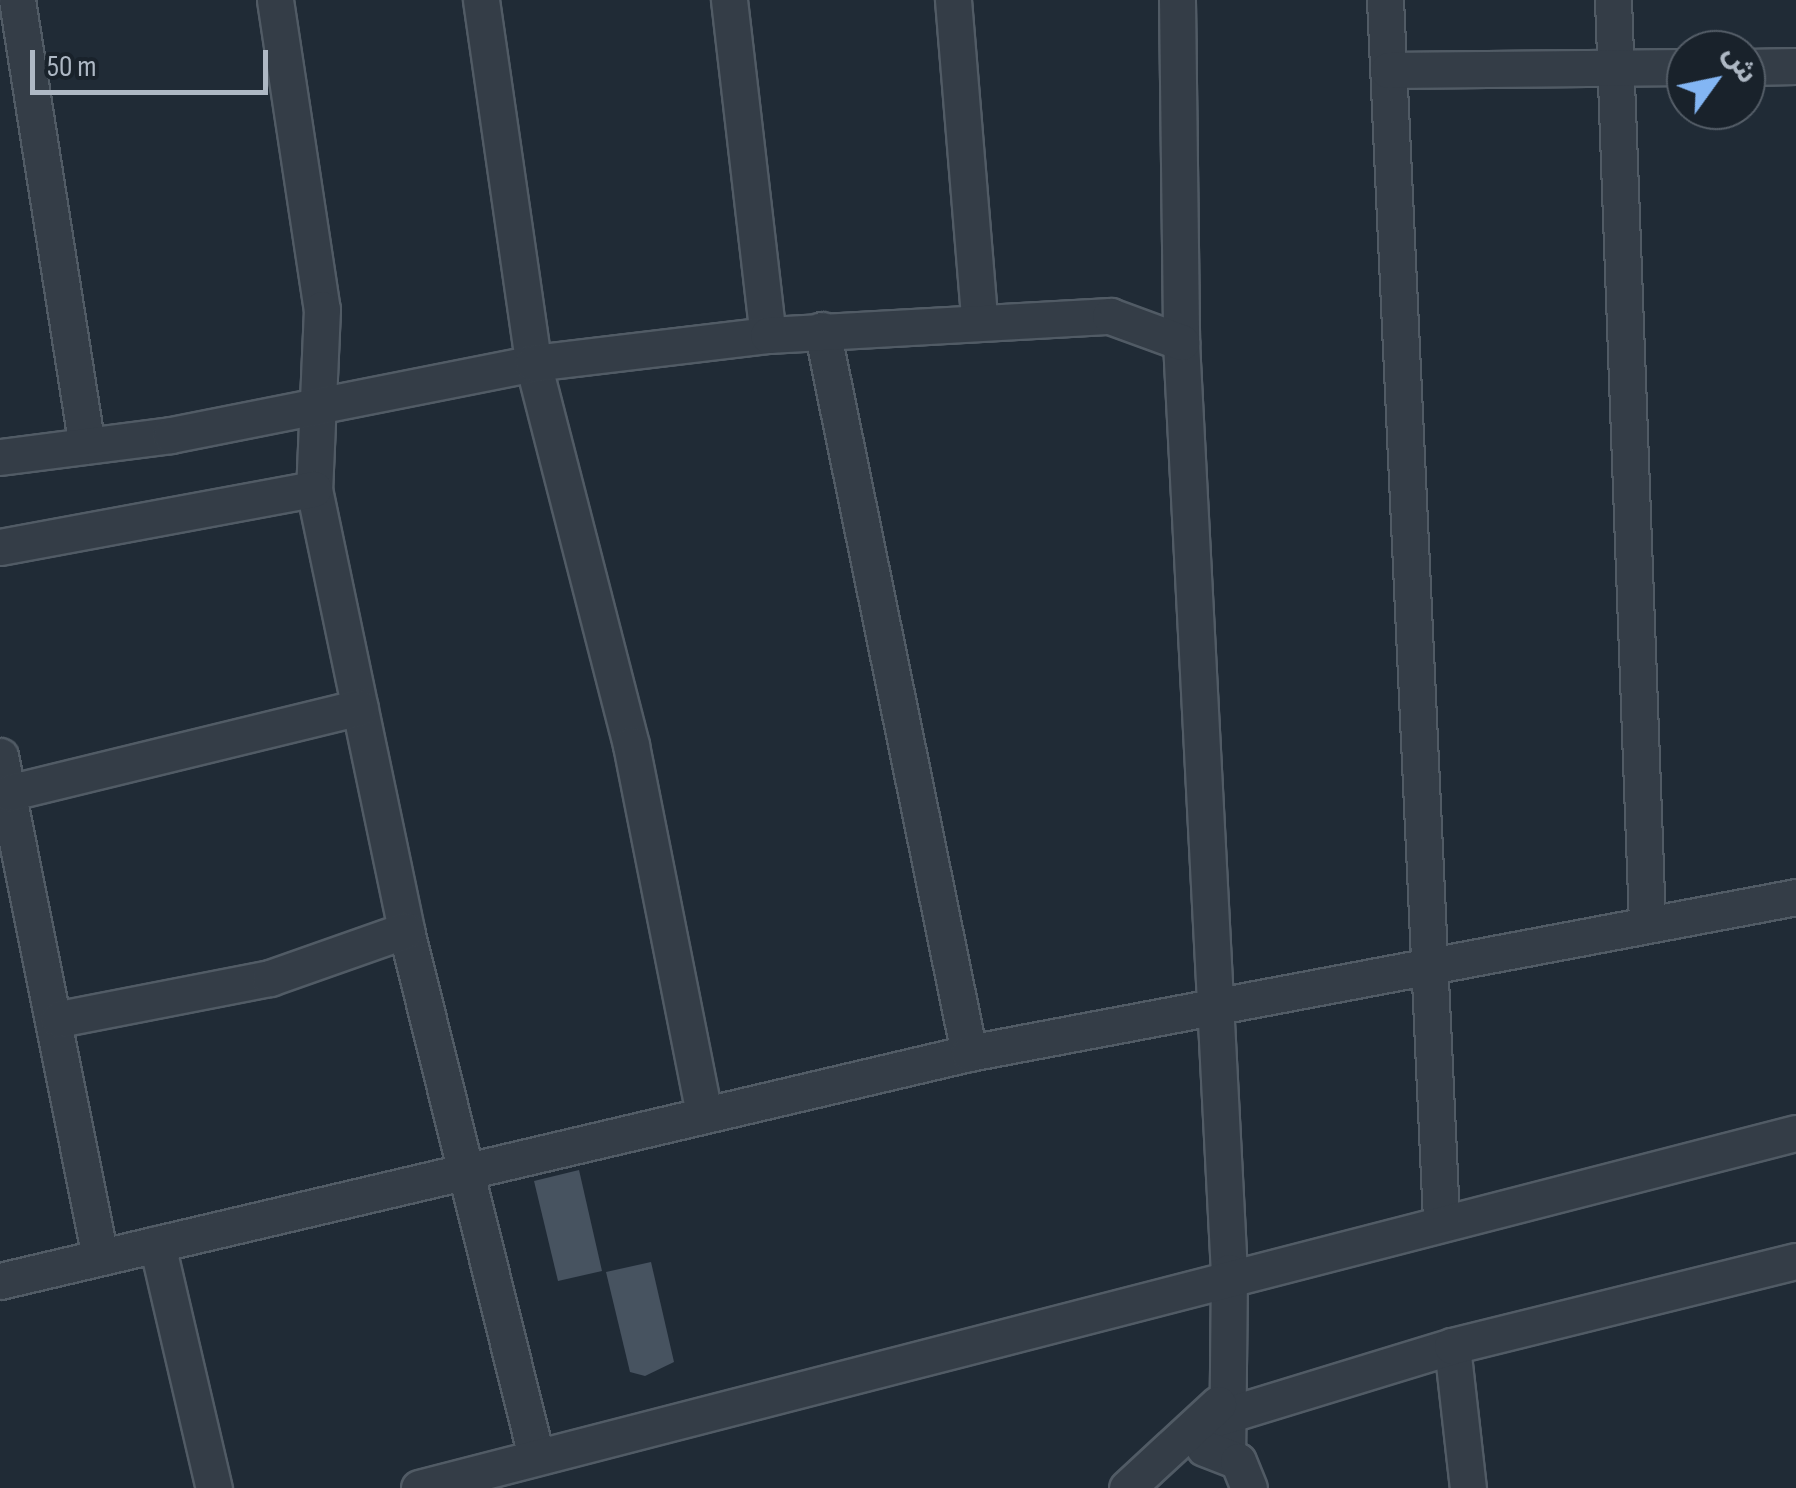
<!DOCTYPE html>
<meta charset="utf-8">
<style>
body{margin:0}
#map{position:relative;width:1796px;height:1488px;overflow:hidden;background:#202b36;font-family:"Sofia Sans Condensed","Noto Sans Arabic",sans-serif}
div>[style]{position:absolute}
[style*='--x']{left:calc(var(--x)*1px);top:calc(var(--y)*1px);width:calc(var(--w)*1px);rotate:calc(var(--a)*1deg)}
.building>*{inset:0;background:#475360}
.roads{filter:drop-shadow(2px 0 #515b65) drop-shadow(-2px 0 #515b65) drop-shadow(0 2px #515b65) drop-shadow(0 -2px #515b65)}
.minor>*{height:35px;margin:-17.5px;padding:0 17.5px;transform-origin:17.5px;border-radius:17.5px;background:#343d47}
span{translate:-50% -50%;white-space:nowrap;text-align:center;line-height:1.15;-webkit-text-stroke:9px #19222b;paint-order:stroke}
.north{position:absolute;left:1666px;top:30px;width:100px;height:100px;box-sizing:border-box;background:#19222b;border:2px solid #555e68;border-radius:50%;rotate:57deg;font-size:28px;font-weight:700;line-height:40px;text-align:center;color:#aeb8c4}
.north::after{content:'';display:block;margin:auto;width:35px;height:45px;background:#83b6f4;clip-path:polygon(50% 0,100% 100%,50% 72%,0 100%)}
.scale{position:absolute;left:30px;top:50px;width:238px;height:45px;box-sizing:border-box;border:5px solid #aeb8c4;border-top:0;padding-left:12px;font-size:30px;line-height:35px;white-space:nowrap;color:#aeb8c4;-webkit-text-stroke:8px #19222b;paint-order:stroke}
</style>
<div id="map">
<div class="building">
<div style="clip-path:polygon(579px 1170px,602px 1271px,558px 1281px,534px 1181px)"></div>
<div style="clip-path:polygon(651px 1262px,674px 1362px,645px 1376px,630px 1372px,606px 1272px)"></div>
</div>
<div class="roads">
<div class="minor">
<div style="--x:17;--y:0;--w:451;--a:81.1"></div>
<div style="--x:275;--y:0;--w:313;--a:81.4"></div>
<div style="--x:322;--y:309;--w:180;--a:92.5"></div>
<div style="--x:314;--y:489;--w:450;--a:78.2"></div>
<div style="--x:406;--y:930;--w:542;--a:76.12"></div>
<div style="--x:481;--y:0;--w:367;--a:81.8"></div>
<div style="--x:533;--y:363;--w:394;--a:75.6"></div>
<div style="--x:631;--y:745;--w:376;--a:78.8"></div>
<div style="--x:729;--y:0;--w:337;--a:83.4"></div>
<div style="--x:953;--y:0;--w:318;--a:85.3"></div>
<div style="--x:1177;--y:0;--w:342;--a:89.3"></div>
<div style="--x:1181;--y:342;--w:931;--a:87.05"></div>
<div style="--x:1229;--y:1272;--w:180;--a:90.6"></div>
<div style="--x:1385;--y:0;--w:1221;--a:87.37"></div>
<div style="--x:1613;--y:0;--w:924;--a:87.89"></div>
<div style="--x:1746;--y:67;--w:50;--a:-1.1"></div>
<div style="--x:1388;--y:70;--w:298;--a:-0.6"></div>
<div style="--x:822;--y:330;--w:738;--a:78.51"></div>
<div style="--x:0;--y:457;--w:172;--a:-7.3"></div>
<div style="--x:171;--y:435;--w:369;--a:-11.2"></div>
<div style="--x:533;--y:363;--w:237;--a:-6.8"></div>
<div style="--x:768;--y:335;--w:343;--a:-3.2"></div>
<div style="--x:1110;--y:316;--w:76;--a:20.1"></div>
<div style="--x:0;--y:547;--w:319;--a:-10.5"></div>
<div style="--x:0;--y:756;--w:511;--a:78.71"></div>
<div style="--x:8;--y:793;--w:362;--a:-13.7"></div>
<div style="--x:59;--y:1019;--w:215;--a:-11"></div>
<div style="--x:270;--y:978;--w:144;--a:-19.4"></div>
<div style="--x:157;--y:1244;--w:251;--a:76.9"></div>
<div style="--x:0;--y:1281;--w:995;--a:-13.24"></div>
<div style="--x:969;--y:1053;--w:842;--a:-10.68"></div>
<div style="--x:1452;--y:1346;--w:143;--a:83.6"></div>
<div style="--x:1204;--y:1422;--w:259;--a:-17"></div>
<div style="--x:1452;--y:1346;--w:354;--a:-13.9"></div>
<div style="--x:1204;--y:1448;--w:36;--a:21"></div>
<div style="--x:1238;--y:1461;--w:29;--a:68"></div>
<div style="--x:419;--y:1488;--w:1422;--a:-14.46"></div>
<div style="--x:1127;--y:1488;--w:124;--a:-42.7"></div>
</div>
</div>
<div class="north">ش</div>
<div class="scale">50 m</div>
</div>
